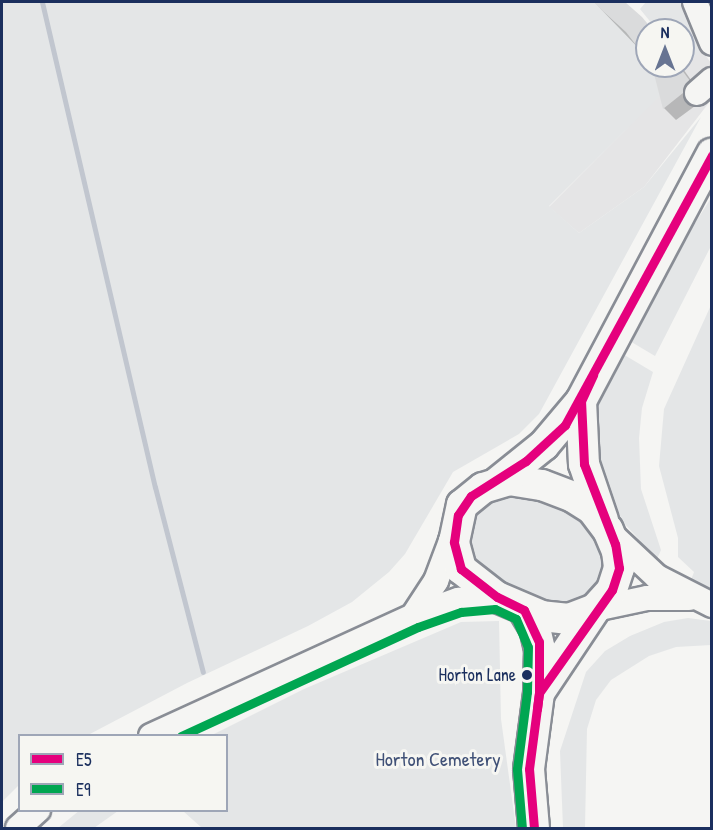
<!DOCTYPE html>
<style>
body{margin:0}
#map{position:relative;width:713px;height:830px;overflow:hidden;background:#f5f5f3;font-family:"Patrick Hand",sans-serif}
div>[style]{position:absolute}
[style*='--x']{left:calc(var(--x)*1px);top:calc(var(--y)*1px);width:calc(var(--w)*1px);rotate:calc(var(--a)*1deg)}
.built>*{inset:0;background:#e5e5e6}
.green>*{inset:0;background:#e4e6e7}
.shadow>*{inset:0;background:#0003}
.stream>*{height:5px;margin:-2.5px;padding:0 2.5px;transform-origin:2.5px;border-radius:2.5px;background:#c1c6cf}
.building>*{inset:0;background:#dadbdc}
.roads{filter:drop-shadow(2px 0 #898d95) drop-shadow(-2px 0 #898d95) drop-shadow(0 2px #898d95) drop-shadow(0 -2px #898d95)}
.minor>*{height:24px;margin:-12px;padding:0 12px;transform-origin:12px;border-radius:12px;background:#f5f5f3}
.major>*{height:30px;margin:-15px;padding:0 15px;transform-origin:15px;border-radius:15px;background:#f5f5f3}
.bus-1>*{height:9px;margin:-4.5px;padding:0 4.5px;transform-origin:4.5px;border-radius:4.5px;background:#e5007d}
.bus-2>*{height:9px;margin:-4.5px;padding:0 4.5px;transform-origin:4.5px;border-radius:4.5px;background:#00a651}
.dots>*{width:16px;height:16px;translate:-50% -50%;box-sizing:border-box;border:3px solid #f6f6f2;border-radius:50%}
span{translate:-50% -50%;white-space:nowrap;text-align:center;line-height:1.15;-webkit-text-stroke:6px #f6f6f2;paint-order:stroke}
.bus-label{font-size:18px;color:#1b2f5e}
.right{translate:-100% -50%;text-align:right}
.park-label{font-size:20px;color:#405177}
.frame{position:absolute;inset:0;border:3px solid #1b2f5e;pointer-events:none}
.legend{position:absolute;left:18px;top:734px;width:210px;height:78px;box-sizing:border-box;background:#f6f6f2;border:2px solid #9ea6b7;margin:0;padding:8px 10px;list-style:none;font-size:18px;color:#1b2f5e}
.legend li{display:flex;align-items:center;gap:12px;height:30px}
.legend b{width:30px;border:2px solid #9ea6b7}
.north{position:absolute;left:635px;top:18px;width:60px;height:60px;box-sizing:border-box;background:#f6f6f2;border:2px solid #9ea6b7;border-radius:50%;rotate:0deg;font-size:16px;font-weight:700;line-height:24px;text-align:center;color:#1b2f5e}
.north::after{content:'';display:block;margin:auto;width:21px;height:27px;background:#677492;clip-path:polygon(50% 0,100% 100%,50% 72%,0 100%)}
</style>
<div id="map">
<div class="built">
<div style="clip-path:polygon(683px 44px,693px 57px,701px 49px,711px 63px,711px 100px,644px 187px,579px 233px,549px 207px,659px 96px,652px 66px,683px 66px)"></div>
</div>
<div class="green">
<div style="clip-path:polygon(2px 2px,593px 2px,626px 32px,647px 59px,647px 66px,652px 66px,660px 96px,549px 206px,579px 233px,644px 187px,701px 117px,539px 414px,519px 434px,453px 472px,405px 554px,389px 572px,352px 602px,308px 626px,187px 683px,88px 735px,20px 736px,19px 785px,2px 802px)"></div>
<div style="clip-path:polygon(646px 2px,684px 2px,687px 17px,701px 47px,699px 54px,693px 57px,683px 44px,683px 30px,657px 30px,640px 9px)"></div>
<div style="clip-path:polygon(711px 198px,711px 246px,655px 356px,623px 337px)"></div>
<div style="clip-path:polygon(711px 305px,711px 590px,691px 580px,694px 572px,678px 557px,678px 538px,659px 466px,664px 409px)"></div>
<div style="clip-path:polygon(616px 350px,653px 372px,642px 408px,639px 438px,641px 489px,661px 550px,657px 559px,622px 521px,594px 460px,594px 397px)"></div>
<div style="clip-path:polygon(514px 490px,590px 520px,610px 565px,592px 597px,559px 607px,503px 587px,480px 571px,467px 547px,477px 507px)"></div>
<div style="clip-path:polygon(688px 618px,711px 621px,711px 645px,676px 647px,649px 656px,611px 680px,596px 700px,587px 729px,585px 828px,563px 828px,560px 751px,586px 672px,605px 651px,630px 636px,664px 622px)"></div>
<div style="clip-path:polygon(499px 621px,501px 719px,516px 828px,202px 828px,183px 811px,226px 810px,226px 736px,212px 735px,304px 689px,461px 622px)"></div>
<div style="clip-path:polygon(80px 810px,118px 810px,118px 811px,94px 828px,58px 828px)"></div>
</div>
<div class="shadow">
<div style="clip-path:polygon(594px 2px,623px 2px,653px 30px,647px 30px,647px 57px)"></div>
<div style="clip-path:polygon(654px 66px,681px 66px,701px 94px,695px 106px,676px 120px,664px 108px)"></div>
</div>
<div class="stream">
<div style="--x:42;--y:2;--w:498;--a:76.9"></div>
<div style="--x:155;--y:487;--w:191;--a:75.5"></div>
</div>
<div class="building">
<div style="clip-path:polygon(593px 2px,625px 2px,642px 17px,647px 23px,647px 59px,626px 32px)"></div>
<div style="clip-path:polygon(652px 66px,679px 66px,690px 81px,683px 93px,663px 109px)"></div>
</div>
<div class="roads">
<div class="minor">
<div style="--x:695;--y:2;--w:44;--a:67.5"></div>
<div style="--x:697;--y:93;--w:20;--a:-41"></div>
<div style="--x:611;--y:534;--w:63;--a:43.1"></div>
<div style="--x:657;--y:577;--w:62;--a:27"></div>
<div style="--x:595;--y:609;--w:53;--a:-11.9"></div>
<div style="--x:647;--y:598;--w:42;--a:0"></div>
<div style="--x:413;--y:616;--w:42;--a:-56.7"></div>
<div style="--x:436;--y:581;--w:51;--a:-69.4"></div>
<div style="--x:151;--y:736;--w:288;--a:-24.6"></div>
<div style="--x:413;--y:616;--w:48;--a:-19.6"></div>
<div style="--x:458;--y:600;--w:39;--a:-4"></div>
<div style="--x:18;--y:828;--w:27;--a:-42"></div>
</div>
<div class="major">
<div style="--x:581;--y:401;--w:63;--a:87.3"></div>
<div style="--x:584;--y:464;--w:59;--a:71.3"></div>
<div style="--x:509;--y:480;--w:33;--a:9"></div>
<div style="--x:542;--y:485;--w:33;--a:21"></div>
<div style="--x:573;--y:497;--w:22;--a:32"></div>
<div style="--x:592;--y:509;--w:26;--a:53"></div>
<div style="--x:608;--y:530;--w:23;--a:67"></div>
<div style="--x:617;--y:551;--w:17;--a:83"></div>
<div style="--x:619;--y:568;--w:23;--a:108"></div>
<div style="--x:612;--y:590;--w:25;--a:132"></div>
<div style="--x:595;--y:609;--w:28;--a:159"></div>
<div style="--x:569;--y:619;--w:27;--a:-174"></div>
<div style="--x:542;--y:616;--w:49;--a:-157.1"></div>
<div style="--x:497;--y:597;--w:46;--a:-142.1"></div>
<div style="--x:461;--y:569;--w:28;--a:-105"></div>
<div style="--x:454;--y:542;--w:38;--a:-78"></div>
<div style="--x:462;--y:505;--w:27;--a:-39"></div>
<div style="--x:483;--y:488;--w:27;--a:-17"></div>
<div style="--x:498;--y:482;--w:59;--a:-38.8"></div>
<div style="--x:544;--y:445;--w:57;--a:-49.9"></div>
<div style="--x:581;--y:401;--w:280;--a:-62.1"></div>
<div style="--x:524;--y:610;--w:21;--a:59"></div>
<div style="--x:535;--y:628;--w:22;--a:77"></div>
<div style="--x:540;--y:649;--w:44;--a:91.3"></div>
<div style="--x:539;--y:693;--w:77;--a:97.5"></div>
<div style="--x:529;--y:769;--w:59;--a:85.2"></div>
<div style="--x:539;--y:693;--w:101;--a:-56.3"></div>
</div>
</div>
<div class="bus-1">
<div style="--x:537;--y:709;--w:16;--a:-83"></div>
<div style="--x:539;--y:693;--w:126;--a:-54.7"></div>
<div style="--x:612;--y:590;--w:23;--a:-72"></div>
<div style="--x:619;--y:568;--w:24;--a:-99"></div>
<div style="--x:615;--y:544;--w:86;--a:-111.2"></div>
<div style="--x:584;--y:464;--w:63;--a:-92.7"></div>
<div style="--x:581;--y:401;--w:29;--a:-65"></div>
<div style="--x:534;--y:828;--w:59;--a:-94.8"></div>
<div style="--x:529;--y:769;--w:77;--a:-82.5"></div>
<div style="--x:539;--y:693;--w:51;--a:-90"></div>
<div style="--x:539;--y:642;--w:35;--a:-115"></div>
<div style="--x:524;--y:610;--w:30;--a:-154"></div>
<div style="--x:497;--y:597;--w:46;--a:-142.1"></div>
<div style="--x:461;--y:569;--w:28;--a:-105"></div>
<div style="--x:454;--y:542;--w:27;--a:-82"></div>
<div style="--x:458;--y:515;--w:23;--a:-56"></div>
<div style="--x:471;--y:496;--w:65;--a:-32.5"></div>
<div style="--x:526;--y:461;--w:53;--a:-42.7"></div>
<div style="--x:565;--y:425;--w:307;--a:-61.4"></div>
</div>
<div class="bus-2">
<div style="--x:181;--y:736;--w:261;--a:-24.7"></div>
<div style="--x:418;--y:627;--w:46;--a:-19.2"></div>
<div style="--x:461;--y:612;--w:34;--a:-5"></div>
<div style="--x:495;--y:609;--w:23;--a:25"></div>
<div style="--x:516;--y:619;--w:30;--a:67"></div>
<div style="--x:528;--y:647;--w:45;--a:91.3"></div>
<div style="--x:527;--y:692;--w:78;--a:97.4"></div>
<div style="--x:517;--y:769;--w:59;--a:85.2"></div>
</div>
<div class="dots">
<div style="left:527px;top:675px;background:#1b2f5e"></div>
</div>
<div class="bus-label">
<span class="right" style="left:516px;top:675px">Horton Lane</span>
</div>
<div class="park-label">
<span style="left:438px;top:758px">Horton Cemetery</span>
</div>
<div class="frame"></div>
<ul class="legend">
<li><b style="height:8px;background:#e5007d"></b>E5</li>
<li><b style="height:8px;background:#00a651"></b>E9</li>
</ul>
<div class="north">N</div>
</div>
